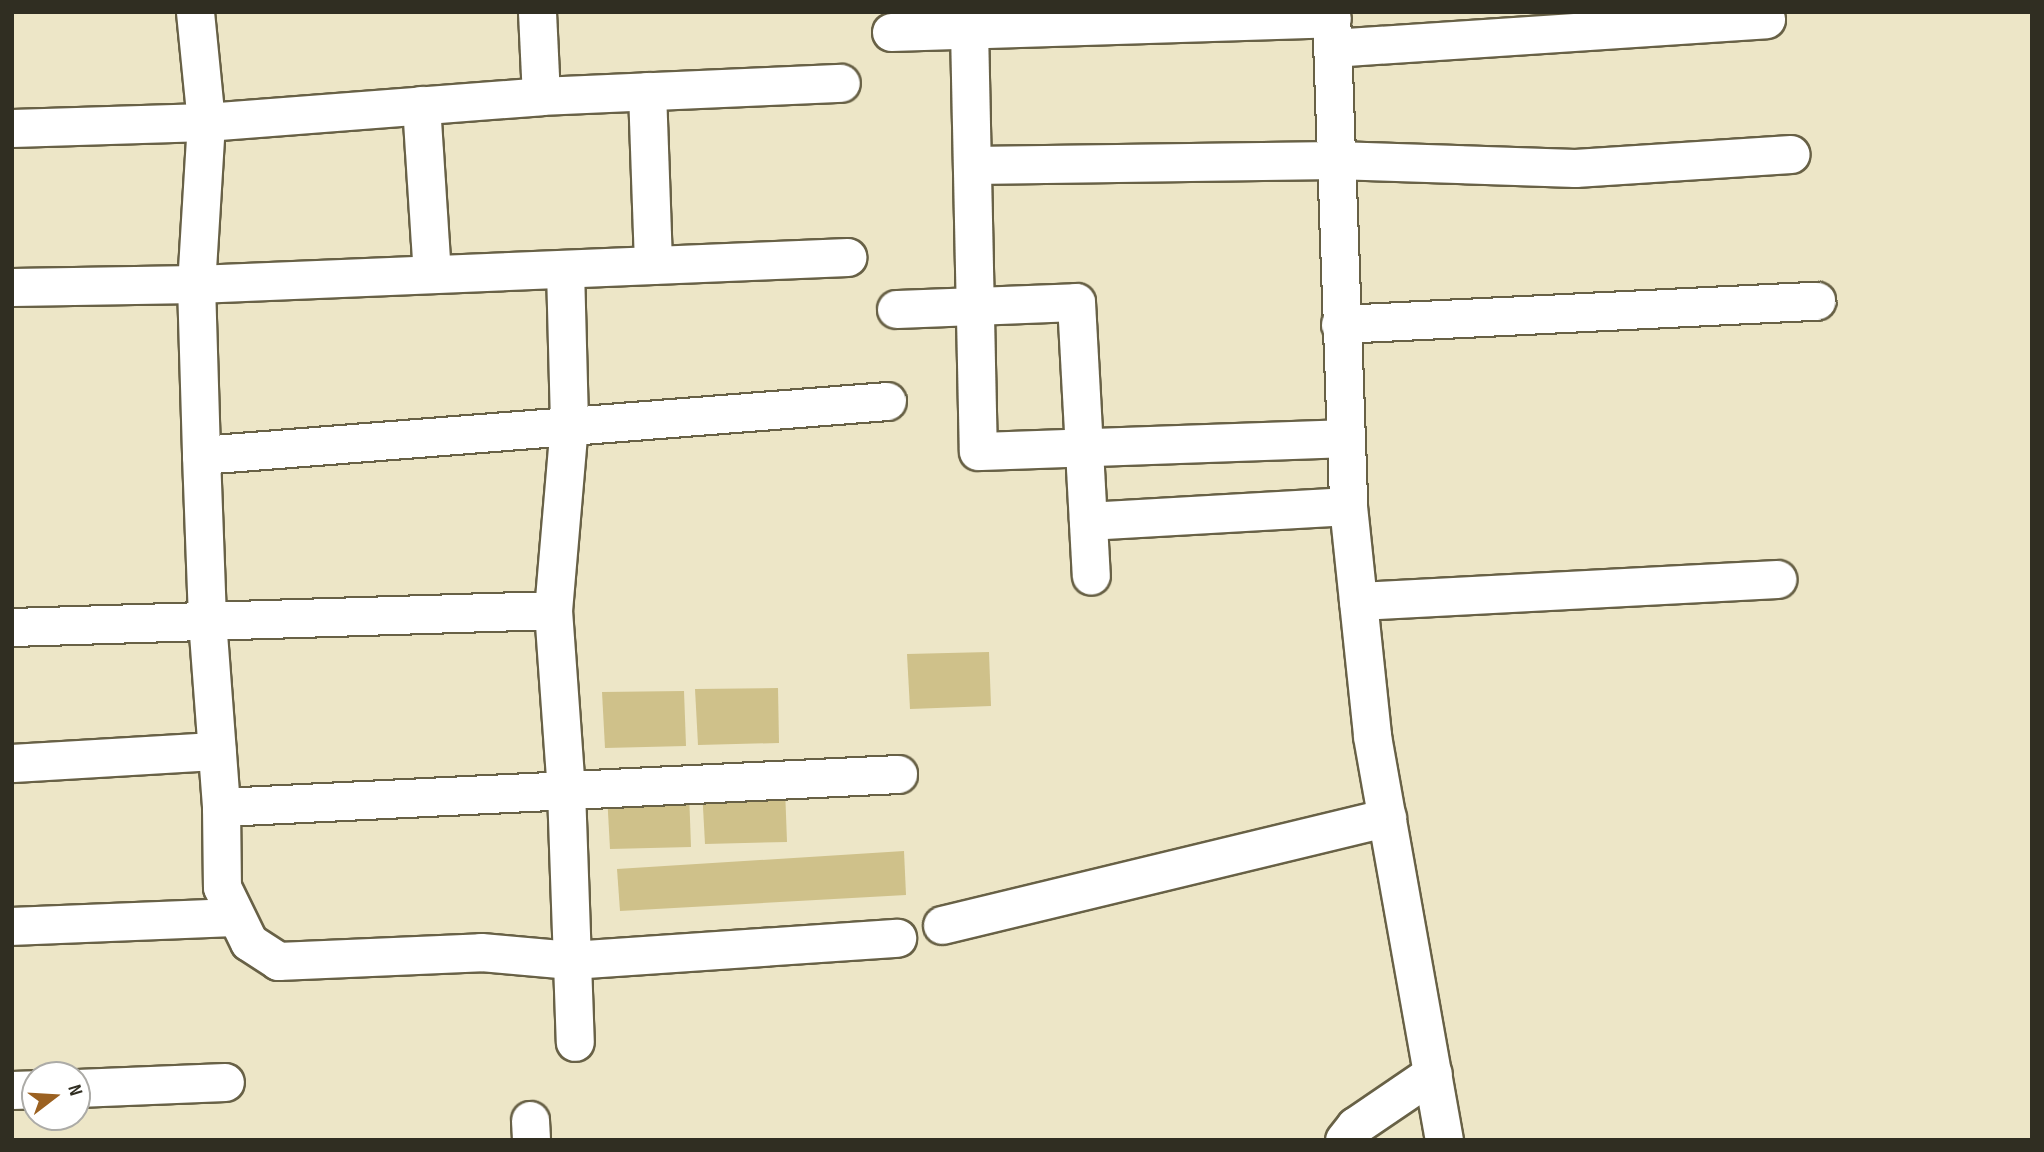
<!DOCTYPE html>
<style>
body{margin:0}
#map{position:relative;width:2044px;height:1152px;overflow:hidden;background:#ede6c7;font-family:"Sofia Sans Condensed",sans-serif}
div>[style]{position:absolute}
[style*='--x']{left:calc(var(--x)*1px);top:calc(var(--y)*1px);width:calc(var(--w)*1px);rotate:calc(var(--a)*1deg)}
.building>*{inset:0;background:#cfc18a}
.roads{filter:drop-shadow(2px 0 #686146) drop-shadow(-2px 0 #686146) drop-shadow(0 2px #686146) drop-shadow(0 -2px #686146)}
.minor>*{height:37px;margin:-18.5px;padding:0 18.5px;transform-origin:18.5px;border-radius:18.5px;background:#fff}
span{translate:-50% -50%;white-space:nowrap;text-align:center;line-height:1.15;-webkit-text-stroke:5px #fff;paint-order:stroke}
.frame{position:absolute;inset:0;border:14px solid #302e22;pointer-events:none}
.north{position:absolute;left:21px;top:1061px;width:70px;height:70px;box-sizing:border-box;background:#fff;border:2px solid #acaba7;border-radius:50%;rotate:73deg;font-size:19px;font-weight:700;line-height:28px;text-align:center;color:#302e22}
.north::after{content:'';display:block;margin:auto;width:24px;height:32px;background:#9b6121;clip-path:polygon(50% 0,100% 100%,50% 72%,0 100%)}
</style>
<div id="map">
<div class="building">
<div style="clip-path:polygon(989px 652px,991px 706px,910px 709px,907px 654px)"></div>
<div style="clip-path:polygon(778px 688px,779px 743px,698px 745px,695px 689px)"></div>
<div style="clip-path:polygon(684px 691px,686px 746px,605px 748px,602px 692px)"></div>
<div style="clip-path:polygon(785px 788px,787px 842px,705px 844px,702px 789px)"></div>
<div style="clip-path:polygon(689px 792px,691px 847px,610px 849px,607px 794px)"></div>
<div style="clip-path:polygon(904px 851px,906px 895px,620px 911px,617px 869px)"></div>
</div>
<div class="roads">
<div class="minor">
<div style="--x:195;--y:12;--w:111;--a:84.3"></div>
<div style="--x:206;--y:122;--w:162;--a:93.5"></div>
<div style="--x:196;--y:284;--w:171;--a:88.3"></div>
<div style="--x:201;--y:455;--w:165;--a:87.9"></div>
<div style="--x:207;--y:620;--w:188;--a:85.7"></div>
<div style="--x:221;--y:807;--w:80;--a:89.3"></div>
<div style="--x:222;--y:887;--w:61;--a:63.9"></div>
<div style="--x:249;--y:942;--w:35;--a:33"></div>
<div style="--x:278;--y:961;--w:203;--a:-2.5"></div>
<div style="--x:481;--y:952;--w:90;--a:5.1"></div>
<div style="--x:571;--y:960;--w:327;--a:-3.9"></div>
<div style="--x:537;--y:12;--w:84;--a:87.3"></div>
<div style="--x:1331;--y:12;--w:494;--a:88"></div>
<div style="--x:1348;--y:506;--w:231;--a:84"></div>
<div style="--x:1372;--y:736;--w:410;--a:79.9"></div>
<div style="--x:969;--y:29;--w:422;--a:88.8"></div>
<div style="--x:978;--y:451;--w:366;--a:-2"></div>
<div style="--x:891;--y:32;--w:441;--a:-1.8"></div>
<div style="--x:1332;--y:48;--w:435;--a:-3.8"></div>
<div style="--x:647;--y:91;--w:174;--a:88"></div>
<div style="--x:421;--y:105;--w:169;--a:86.3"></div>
<div style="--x:12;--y:128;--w:194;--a:-1.8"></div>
<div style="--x:206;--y:122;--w:336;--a:-4.4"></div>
<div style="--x:541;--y:96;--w:300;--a:-2.5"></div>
<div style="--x:972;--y:165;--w:363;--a:-0.8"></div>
<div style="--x:1335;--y:160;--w:240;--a:1.9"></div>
<div style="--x:1575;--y:168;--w:216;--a:-3.7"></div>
<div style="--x:565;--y:269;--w:155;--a:88.5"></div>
<div style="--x:569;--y:424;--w:187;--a:94.9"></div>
<div style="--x:553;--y:610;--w:180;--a:85.9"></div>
<div style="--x:566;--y:790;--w:252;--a:88"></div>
<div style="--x:12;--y:287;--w:184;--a:-0.9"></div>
<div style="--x:196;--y:284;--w:652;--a:-2.37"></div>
<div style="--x:896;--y:309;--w:180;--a:-2.2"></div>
<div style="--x:1076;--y:302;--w:274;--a:86.9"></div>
<div style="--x:1340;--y:324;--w:477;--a:-2.8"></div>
<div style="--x:201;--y:455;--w:688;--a:-4.5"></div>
<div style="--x:1088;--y:521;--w:260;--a:-3.3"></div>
<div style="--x:1358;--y:601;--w:420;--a:-3"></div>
<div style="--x:12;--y:627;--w:541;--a:-1.8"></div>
<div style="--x:12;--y:763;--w:205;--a:-3.4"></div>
<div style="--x:221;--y:807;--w:678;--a:-2.79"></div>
<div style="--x:942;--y:925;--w:458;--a:-13.6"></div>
<div style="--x:12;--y:926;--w:222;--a:-2.3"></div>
<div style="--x:77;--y:1088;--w:148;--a:-2.3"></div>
<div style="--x:12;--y:1090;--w:23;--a:-2"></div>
<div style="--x:530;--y:1120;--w:20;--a:87"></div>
<div style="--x:1344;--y:1140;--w:18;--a:-52"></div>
<div style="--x:1355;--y:1126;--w:94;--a:-34.2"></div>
</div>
</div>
<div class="frame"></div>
<div class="north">N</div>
</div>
